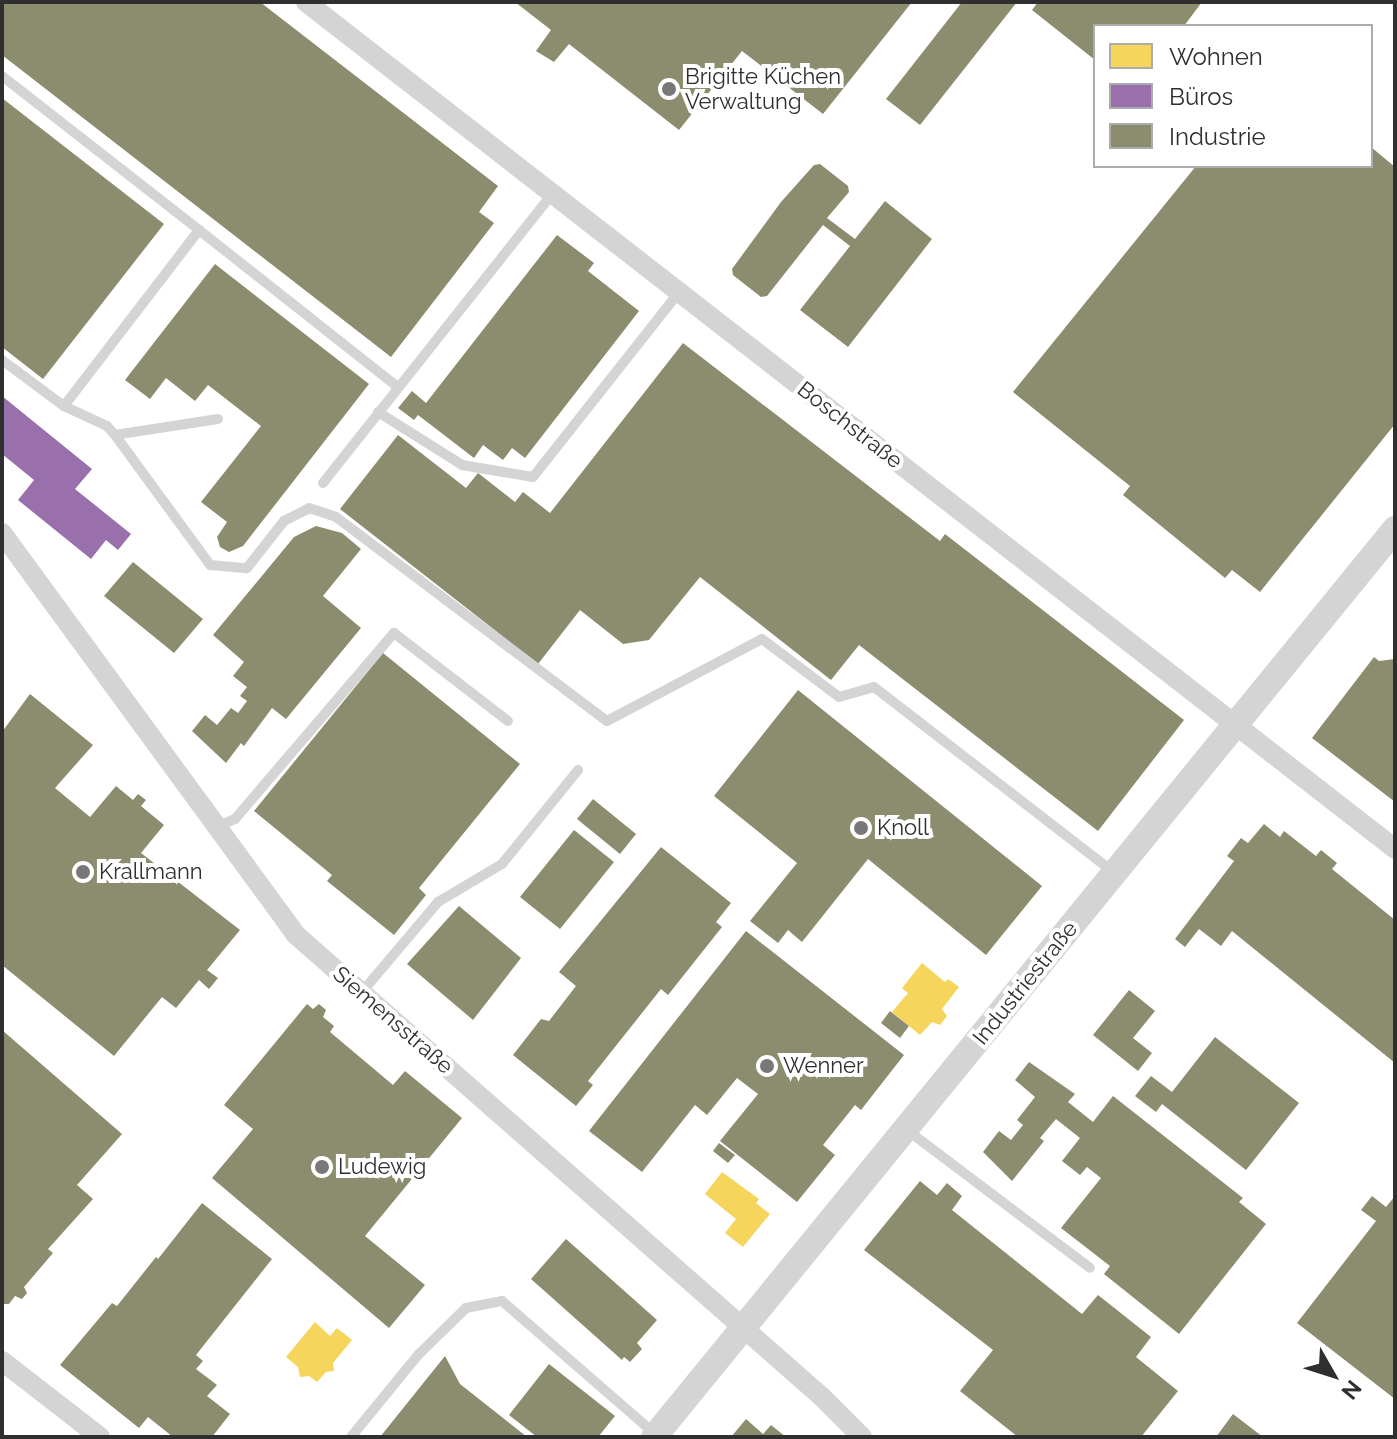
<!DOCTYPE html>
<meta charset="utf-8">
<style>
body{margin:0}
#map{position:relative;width:1397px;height:1439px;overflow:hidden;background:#fff;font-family:Raleway,sans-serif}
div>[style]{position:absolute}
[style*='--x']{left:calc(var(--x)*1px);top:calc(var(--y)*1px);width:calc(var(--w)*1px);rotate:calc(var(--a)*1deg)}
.homes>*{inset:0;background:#f6d55c}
.offices>*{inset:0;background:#9970ab}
.industry>*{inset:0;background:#8c8c6e}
.service>*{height:10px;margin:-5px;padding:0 5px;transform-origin:5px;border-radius:5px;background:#d4d4d4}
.minor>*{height:20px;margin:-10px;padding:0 10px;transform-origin:10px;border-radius:10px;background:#d4d4d4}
.tertiary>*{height:26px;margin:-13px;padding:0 13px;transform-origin:13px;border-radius:13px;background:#d4d4d4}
.dots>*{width:22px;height:22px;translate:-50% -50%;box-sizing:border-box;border:4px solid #fff;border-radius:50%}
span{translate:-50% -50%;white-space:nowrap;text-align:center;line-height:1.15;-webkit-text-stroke:8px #fff;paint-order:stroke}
.poi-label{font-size:22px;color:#2f2f2f}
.left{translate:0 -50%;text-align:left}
.street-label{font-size:22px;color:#2f2f2f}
.frame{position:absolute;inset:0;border:4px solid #2f2f2f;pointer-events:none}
.legend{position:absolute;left:1093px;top:24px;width:280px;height:144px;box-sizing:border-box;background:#fff;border:2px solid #acacac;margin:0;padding:10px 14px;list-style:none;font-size:24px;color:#2f2f2f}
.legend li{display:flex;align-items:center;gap:16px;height:40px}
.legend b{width:40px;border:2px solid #acacac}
.north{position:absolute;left:1293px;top:1335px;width:80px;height:80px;-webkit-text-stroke:6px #fff;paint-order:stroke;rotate:129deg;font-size:22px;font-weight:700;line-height:32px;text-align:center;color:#2f2f2f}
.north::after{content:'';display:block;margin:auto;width:28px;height:36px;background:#2f2f2f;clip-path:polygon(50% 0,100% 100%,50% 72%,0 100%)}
</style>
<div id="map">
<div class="homes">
<div style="clip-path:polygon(922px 963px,945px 982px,948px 979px,959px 987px,942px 1009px,947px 1016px,940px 1025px,932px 1022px,920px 1035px,892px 1012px,908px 993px,902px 988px)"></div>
<div style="clip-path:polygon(722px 1172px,759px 1199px,756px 1203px,770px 1214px,743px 1247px,725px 1233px,736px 1219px,705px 1194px)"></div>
<div style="clip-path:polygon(315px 1322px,330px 1336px,337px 1328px,352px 1340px,333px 1363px,334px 1371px,326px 1372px,317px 1382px,309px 1376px,300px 1377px,298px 1367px,286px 1357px)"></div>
</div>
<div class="offices">
<div style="clip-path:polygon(2px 396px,92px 469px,75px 489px,131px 534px,118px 550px,106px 540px,91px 559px,18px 500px,34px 480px,2px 454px)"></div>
</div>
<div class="industry">
<div style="clip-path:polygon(2px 2px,260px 2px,498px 186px,479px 212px,494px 223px,391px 357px,2px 55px)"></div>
<div style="clip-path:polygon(515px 2px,912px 2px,823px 114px,742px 51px,679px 130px,569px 44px,554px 62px,536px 51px,551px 30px)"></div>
<div style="clip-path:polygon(962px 2px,1017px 2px,920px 125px,886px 99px)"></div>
<div style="clip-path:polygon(1038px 2px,1202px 2px,1184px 26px,1095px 26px,1095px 60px,1032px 10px)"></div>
<div style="clip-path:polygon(2px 98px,164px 224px,43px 379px,2px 347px)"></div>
<div style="clip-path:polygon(1371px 147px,1395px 167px,1395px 424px,1260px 592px,1232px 570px,1225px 578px,1123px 495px,1130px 486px,1013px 392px,1196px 166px,1371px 166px)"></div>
<div style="clip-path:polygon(820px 164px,848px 186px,849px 192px,827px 218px,855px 239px,885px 201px,932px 239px,848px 347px,800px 310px,850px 246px,823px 225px,767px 296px,761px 297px,733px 275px,732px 269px,781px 202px,814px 165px)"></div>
<div style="clip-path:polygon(557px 235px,594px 263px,588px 271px,639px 311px,525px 458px,512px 448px,503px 460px,483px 445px,474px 458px,418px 415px,414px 420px,398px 408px,412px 391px,426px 403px)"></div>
<div style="clip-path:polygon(215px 264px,369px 384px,243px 546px,229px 552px,220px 547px,217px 537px,227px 522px,201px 502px,261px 426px,208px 385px,195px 401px,166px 378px,150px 399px,125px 380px)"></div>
<div style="clip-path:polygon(683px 343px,940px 541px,945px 534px,1184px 720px,1098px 831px,859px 645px,831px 680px,700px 577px,649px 640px,623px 644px,580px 610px,538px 664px,340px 509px,398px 435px,466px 488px,478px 473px,515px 502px,523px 492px,550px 513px)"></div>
<div style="clip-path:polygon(316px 526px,342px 533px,361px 549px,323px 596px,361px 628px,286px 719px,272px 708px,244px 746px,241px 743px,226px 763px,192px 731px,205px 715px,217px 725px,231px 708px,238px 713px,247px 701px,240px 696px,247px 687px,233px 676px,244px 662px,213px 635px,294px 537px)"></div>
<div style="clip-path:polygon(133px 562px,203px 619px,174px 653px,104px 596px)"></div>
<div style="clip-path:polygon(383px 653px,520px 764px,419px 888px,426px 895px,394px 935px,327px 881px,332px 875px,254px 811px)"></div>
<div style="clip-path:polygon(1374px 657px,1379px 661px,1395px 659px,1395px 802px,1312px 738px)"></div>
<div style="clip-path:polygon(798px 690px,1042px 886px,986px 955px,868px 859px,802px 942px,788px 930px,778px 943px,750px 921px,797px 863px,714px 796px)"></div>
<div style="clip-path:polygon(30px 694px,93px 745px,55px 788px,90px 817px,116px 786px,133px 800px,138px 794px,146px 800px,141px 806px,164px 825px,141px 853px,240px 930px,207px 970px,218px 978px,209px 989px,199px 980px,176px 1008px,162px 997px,114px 1056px,2px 965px,2px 732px)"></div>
<div style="clip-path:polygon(593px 799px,636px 834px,620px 854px,577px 819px)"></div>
<div style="clip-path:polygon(1264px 824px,1280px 837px,1284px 831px,1316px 856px,1321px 850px,1337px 863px,1332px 869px,1395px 920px,1395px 1063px,1232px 931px,1221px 946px,1199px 929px,1185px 947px,1175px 939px,1234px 861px,1227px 856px,1241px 838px,1248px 843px)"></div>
<div style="clip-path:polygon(574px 830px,614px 862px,560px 929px,520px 897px)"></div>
<div style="clip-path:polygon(661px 847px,731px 903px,716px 922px,722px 927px,668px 995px,661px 989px,588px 1081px,593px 1085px,576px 1106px,513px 1055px,541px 1019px,549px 1021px,576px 986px,559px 972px)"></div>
<div style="clip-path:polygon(459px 906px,521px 958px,473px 1020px,407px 964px)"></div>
<div style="clip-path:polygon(746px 931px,904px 1055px,861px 1110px,855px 1105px,823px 1145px,835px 1155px,797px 1202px,720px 1141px,758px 1094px,737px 1078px,707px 1115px,695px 1105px,642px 1172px,589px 1131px)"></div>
<div style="clip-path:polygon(1129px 990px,1155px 1011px,1133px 1038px,1152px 1053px,1138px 1071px,1093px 1035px)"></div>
<div style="clip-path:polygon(307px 1004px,313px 1009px,319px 1004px,326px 1010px,323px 1017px,334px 1026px,330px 1032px,393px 1085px,405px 1071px,462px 1118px,365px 1236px,425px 1285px,389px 1328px,212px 1178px,253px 1129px,224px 1105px)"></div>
<div style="clip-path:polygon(890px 1011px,909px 1026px,900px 1038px,881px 1023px)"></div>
<div style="clip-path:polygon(2px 1030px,122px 1134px,77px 1185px,93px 1199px,48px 1249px,53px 1253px,24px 1287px,27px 1293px,22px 1299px,15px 1296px,9px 1304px,2px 1304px)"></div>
<div style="clip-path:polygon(1215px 1037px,1299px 1103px,1246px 1170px,1162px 1104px,1156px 1112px,1135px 1096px,1151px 1076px,1172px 1092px)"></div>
<div style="clip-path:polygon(1029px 1062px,1075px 1094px,1068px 1102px,1093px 1122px,1113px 1096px,1243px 1198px,1239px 1202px,1266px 1224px,1179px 1334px,1104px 1274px,1110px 1266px,1061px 1228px,1101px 1178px,1087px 1167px,1080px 1175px,1062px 1161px,1080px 1138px,1056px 1119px,1040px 1138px,1044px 1141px,1012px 1181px,983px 1152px,999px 1131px,1011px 1140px,1023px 1125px,1017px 1120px,1035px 1097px,1015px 1080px)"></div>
<div style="clip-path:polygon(719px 1143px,735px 1155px,728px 1163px,713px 1151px)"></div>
<div style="clip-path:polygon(920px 1181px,937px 1195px,947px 1183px,962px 1196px,952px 1210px,1082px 1314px,1098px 1295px,1151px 1337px,1136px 1357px,1178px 1391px,1141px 1437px,1018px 1437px,960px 1391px,993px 1350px,864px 1250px)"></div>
<div style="clip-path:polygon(1372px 1196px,1386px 1207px,1395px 1196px,1395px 1399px,1297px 1323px,1376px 1221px,1361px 1210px)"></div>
<div style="clip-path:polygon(202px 1203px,272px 1259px,196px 1355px,203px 1361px,196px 1369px,217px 1385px,207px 1396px,230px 1414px,212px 1437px,173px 1437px,148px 1417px,139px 1428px,60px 1365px,112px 1303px,117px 1306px,156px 1257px,158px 1259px)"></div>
<div style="clip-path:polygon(566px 1239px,657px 1320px,637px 1343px,642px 1349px,630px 1362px,624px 1357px,622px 1360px,531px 1279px)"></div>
<div style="clip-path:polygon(445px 1356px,460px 1384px,527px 1437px,380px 1437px)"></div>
<div style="clip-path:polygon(549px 1364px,615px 1416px,598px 1437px,537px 1437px,509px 1415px)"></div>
<div style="clip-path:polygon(1233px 1414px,1263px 1437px,1216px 1437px)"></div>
<div style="clip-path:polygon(746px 1419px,763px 1434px,771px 1425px,786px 1437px,731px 1437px)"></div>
</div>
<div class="service">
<div style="--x:2;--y:76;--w:250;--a:38"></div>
<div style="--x:2;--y:360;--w:77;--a:36.6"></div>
<div style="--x:378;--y:412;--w:99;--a:32.2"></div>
<div style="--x:462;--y:465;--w:72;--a:9.6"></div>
<div style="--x:533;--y:477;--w:236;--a:-51.7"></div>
<div style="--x:218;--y:419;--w:104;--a:171.2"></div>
<div style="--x:115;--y:435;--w:12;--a:-132"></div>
<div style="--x:107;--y:426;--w:47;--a:-155.1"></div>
<div style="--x:64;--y:406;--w:222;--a:-52.5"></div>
<div style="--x:199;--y:230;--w:253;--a:38.3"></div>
<div style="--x:115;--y:435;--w:161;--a:53.8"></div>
<div style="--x:210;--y:565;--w:37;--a:5"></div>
<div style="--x:247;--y:568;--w:60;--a:-51.8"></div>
<div style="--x:284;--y:521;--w:28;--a:-27"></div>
<div style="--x:309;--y:508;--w:28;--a:18"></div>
<div style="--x:336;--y:517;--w:339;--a:37"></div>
<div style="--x:607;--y:721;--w:175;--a:-27.9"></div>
<div style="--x:762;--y:639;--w:96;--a:37"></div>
<div style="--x:839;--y:697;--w:36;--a:-16"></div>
<div style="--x:874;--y:687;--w:302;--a:37.7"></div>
<div style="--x:323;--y:483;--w:369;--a:-51.6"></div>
<div style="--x:216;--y:827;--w:21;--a:-23"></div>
<div style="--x:235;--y:819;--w:245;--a:-49.5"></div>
<div style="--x:394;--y:633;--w:144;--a:37.7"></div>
<div style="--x:362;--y:992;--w:118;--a:-49.8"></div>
<div style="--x:438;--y:902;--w:74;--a:-30.7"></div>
<div style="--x:502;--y:864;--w:121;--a:-51"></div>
<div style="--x:907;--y:1130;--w:229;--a:37"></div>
<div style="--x:351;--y:1437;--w:107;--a:-50.7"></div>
<div style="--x:419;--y:1354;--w:66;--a:-44.4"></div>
<div style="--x:466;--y:1308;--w:37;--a:-11"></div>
<div style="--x:502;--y:1301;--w:204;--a:41"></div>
</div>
<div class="minor">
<div style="--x:306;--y:2;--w:1380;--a:37.87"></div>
<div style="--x:2;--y:533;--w:497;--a:53.8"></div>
<div style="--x:295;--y:934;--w:701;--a:41.3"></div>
<div style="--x:822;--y:1397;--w:57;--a:45"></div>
<div style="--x:2;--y:1361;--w:124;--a:37.8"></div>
</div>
<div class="tertiary">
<div style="--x:654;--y:1437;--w:1172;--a:-50.78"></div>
</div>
<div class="dots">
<div style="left:669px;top:89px;background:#787878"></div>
<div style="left:861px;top:828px;background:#787878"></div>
<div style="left:83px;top:872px;background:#787878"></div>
<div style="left:767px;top:1066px;background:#787878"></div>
<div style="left:322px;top:1167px;background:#787878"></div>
</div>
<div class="poi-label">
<span class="left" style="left:685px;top:89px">Brigitte Küchen<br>Verwaltung</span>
<span class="left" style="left:877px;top:828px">Knoll</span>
<span class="left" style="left:99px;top:872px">Krallmann</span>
<span class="left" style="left:783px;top:1066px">Wenner</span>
<span class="left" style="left:338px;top:1167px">Ludewig</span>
</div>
<div class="street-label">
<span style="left:850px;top:425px;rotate:38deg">Boschstraße</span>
<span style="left:1025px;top:983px;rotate:-51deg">Industriestraße</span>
<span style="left:393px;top:1020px;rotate:41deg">Siemensstraße</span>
</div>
<div class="frame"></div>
<ul class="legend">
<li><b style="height:22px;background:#f6d55c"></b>Wohnen</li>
<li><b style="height:22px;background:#9970ab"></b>Büros</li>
<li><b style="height:22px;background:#8c8c6e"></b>Industrie</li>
</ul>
<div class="north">N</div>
</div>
